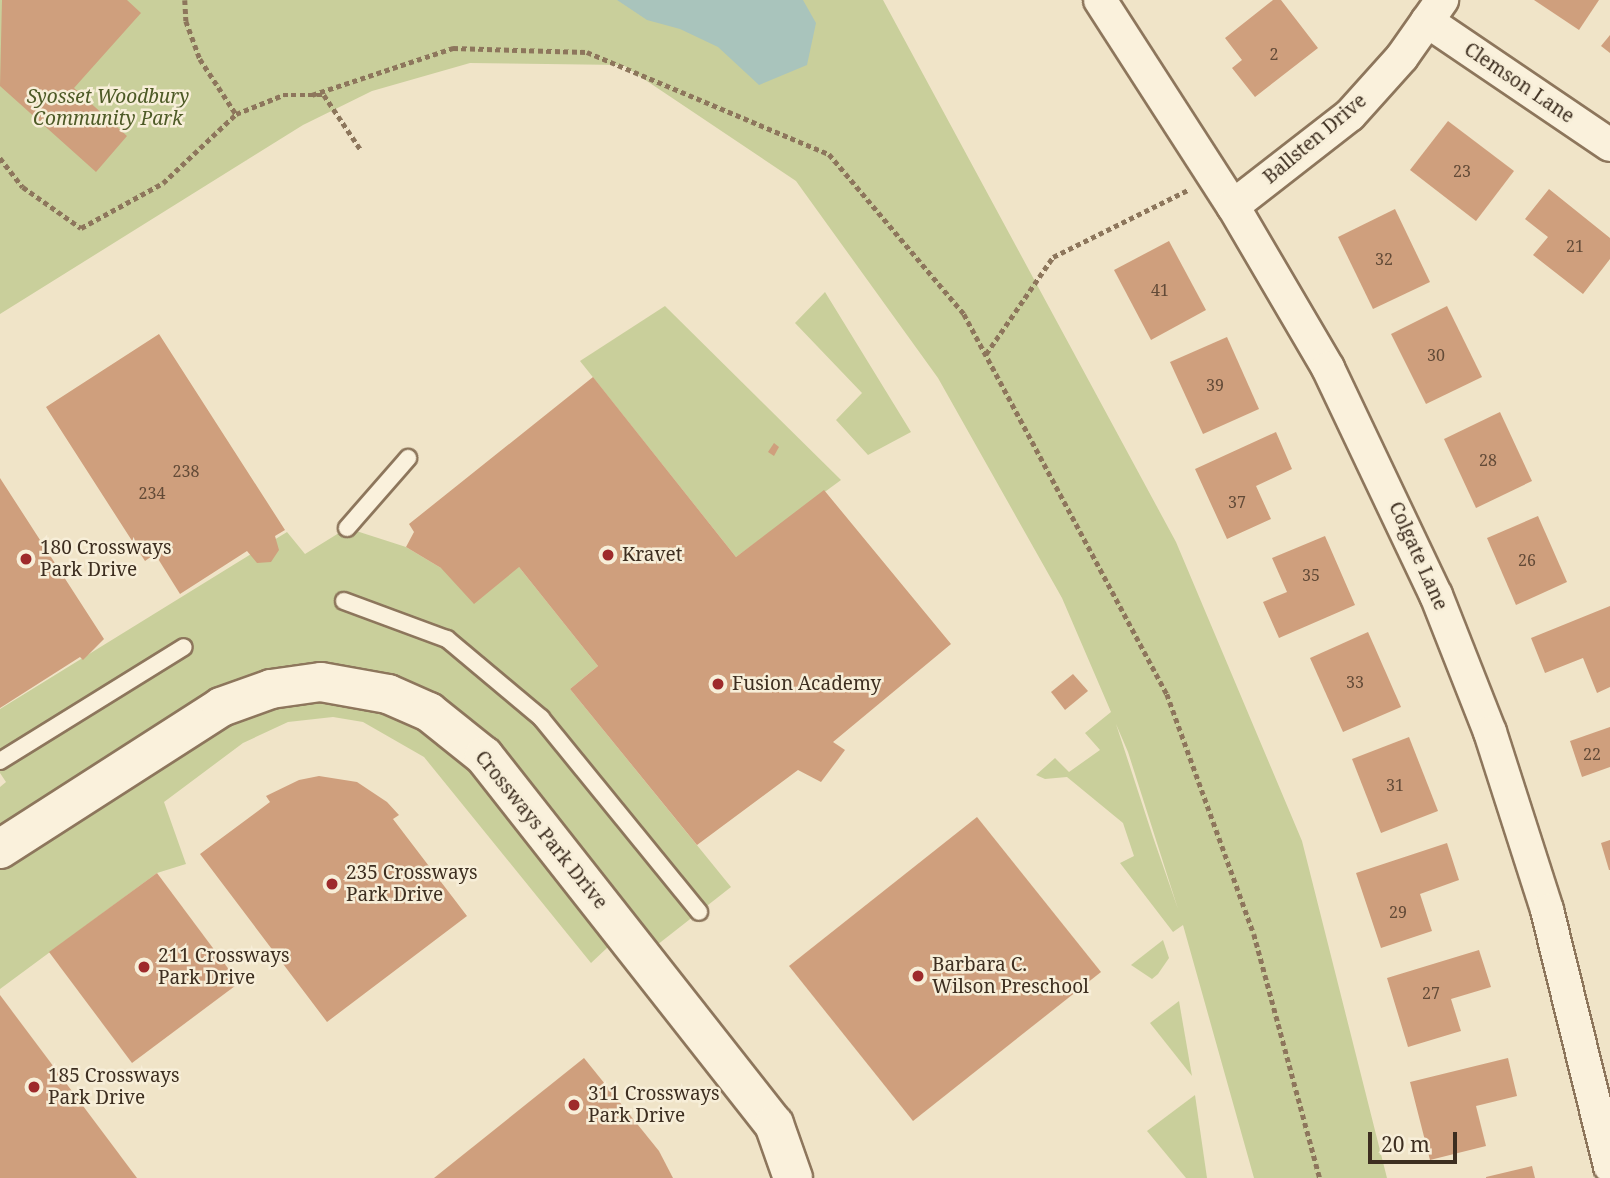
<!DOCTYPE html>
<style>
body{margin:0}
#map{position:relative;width:1610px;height:1178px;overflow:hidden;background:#f0e4c8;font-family:"Noto Serif",serif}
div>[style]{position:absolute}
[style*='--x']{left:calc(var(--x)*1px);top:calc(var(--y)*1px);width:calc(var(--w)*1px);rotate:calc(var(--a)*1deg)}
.green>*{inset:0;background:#c9cf9b}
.water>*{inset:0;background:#a9c4bc}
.building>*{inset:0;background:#cf9f7d}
.path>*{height:4.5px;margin-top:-2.25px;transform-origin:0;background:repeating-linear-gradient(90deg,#8d765c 0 5px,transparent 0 8.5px)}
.roads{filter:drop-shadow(2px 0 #8d765c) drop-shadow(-2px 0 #8d765c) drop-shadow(0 2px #8d765c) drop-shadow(0 -2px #8d765c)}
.lane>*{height:16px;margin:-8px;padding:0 8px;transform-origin:8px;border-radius:8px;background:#faf1dc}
.street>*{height:32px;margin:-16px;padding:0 16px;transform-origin:16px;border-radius:16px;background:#faf1dc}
.secondary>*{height:38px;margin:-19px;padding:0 19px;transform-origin:19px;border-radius:19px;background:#faf1dc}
.dots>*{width:19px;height:19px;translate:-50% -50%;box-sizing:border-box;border:4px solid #f7eed8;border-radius:50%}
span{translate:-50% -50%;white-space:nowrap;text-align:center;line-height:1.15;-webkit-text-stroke:5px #f7eed8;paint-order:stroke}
.number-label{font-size:16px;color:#624a37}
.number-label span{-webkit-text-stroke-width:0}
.street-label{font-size:19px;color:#3d2e20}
.park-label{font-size:19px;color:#4d5a26;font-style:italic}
.poi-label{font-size:19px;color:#3d2e20}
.left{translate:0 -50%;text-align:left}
.scale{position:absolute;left:1368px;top:1132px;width:89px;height:32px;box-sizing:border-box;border:4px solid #3d2e20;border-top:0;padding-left:9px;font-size:21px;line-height:24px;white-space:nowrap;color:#3d2e20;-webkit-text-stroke:5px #f7eed8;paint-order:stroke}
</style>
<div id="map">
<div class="green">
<div style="clip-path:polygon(evenodd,0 0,883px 0,1176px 542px,1302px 841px,1387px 1178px,1254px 1178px,1183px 925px,1173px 932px,1120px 863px,1134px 856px,1123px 823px,1067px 777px,1045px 779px,1036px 775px,1055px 758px,1069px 772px,1100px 750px,1085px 733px,1111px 712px,1062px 598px,938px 378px,796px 181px,623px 65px,470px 63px,372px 91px,303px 125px,0 314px,0 0,1116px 724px,1128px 752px,1178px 909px,1153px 837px,1116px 724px)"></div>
<div style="clip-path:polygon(825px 292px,911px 432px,868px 455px,836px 420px,862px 393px,795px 323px)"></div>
<div style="clip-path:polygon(665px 306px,841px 480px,736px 557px,580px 361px)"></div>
<div style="clip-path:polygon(347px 528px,406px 547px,441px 568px,519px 567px,598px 666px,570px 689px,731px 887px,643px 956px,624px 932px,591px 963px,424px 757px,363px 722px,333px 717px,288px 722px,243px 743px,164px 802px,186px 864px,157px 873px,0 989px,0 787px,6px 782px,0 773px,0 709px,287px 532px,305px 554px)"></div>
<div style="clip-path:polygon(1163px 940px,1169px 958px,1158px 974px,1152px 979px,1131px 965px)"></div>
<div style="clip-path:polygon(1179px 1001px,1192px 1076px,1150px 1023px)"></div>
<div style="clip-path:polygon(1195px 1095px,1207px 1178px,1186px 1178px,1147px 1131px)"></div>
</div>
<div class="water">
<div style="clip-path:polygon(617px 0,803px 0,816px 23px,807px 65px,759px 85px,718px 47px,680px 29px,647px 20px)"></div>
</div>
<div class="building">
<div style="clip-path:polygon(2px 0,127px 0,141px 13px,74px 88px,127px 136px,96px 172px,0 86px)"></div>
<div style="clip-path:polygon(1273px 0,1281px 0,1318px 48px,1255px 97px,1232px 68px,1242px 60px,1225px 38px)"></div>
<div style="clip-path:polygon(1534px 0,1599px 0,1579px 30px)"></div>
<div style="clip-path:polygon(1610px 35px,1610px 53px,1601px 46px)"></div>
<div style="clip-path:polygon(1448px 121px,1514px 171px,1476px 221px,1410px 170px)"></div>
<div style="clip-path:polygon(1549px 189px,1610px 238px,1610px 259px,1583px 294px,1533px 255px,1548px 237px,1525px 219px)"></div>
<div style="clip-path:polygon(1395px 209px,1430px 282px,1373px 309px,1338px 237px)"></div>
<div style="clip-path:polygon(1169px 241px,1206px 310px,1151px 340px,1114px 270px)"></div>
<div style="clip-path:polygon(1447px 306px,1482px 377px,1426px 404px,1391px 334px)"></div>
<div style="clip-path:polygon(159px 334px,285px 530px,275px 536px,279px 550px,271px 562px,257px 563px,247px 551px,180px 594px,155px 554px,145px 561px,46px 407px)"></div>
<div style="clip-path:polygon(1227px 337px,1259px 409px,1203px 434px,1170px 362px)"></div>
<div style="clip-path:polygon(593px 377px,736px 557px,824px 490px,951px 644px,833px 742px,845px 750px,821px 782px,798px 770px,697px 845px,570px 689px,598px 666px,519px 567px,474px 604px,441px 568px,406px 547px,414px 532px,409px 524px)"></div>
<div style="clip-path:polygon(1500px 412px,1532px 481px,1476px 508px,1444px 439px)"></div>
<div style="clip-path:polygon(1276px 432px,1292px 469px,1256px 486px,1271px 519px,1227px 539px,1195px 469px)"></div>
<div style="clip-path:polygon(774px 443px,779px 447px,774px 456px,768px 452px)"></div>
<div style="clip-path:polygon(0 478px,104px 639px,83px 660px,80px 657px,0 708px)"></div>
<div style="clip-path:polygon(1538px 516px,1567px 582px,1516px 605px,1487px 538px)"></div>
<div style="clip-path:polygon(1325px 536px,1355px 605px,1279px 638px,1263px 602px,1287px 592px,1272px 558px)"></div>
<div style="clip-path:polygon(1610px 606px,1610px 687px,1597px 693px,1583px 658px,1545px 673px,1531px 638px)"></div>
<div style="clip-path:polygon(1368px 632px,1401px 707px,1343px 732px,1310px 658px)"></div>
<div style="clip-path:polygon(1073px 674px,1088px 691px,1065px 710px,1051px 692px)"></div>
<div style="clip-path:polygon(1610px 727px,1610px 767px,1582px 777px,1570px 741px)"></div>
<div style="clip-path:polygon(1409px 737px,1438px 811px,1381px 833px,1352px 759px)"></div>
<div style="clip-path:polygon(319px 776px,357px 782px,387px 802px,399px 815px,393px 819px,467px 916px,327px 1022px,200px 854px,270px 802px,266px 796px,299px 780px)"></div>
<div style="clip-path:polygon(977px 817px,1101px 972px,913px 1121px,789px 966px)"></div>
<div style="clip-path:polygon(1610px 840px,1610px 870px,1609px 870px,1601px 843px)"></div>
<div style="clip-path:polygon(1447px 843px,1459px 880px,1420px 894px,1432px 931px,1381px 948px,1356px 873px)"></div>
<div style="clip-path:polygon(157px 873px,239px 983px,132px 1063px,49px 952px)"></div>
<div style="clip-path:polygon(1479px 950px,1491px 987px,1451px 999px,1461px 1031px,1408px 1047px,1387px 978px)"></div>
<div style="clip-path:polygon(0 995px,137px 1178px,0 1178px)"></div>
<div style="clip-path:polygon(584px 1058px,659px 1151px,673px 1178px,434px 1178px)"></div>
<div style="clip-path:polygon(1508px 1058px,1517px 1096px,1476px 1106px,1486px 1146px,1430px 1160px,1410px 1082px)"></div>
<div style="clip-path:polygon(1532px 1166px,1535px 1178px,1486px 1178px,1486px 1177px)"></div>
</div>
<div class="path">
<div style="--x:185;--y:0;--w:21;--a:87"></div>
<div style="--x:186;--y:21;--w:40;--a:69.8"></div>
<div style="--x:200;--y:59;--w:66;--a:56.8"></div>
<div style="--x:312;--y:95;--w:149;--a:-18.4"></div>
<div style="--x:453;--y:48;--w:134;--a:1.7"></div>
<div style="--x:587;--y:52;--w:263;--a:22.9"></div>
<div style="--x:829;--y:154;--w:209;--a:49.8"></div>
<div style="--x:964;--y:314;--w:431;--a:61.9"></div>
<div style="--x:1167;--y:694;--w:255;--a:70.1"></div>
<div style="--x:1254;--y:934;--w:253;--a:74.9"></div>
<div style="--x:0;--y:158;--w:37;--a:52"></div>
<div style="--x:23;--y:187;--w:71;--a:35.3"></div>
<div style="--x:81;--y:228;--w:94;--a:-28.8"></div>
<div style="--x:163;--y:183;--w:100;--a:-43.4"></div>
<div style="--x:236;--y:114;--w:51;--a:-22"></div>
<div style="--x:283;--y:95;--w:41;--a:0"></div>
<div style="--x:324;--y:95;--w:66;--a:56.1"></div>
<div style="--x:986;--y:354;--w:118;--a:-55.4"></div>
<div style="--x:1053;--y:257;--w:151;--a:-26.4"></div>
</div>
<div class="roads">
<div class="lane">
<div style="--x:347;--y:528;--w:93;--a:-48.9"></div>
<div style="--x:344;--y:601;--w:110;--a:20.3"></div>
<div style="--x:447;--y:639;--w:123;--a:40"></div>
<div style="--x:541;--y:718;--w:250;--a:50.8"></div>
<div style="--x:0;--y:761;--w:216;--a:-31.8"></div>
</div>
<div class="street">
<div style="--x:1100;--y:0;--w:245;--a:57.2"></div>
<div style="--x:1233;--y:206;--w:188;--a:59.6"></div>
<div style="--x:1328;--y:368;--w:251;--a:64.6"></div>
<div style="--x:1436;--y:595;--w:147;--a:68.5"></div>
<div style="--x:1490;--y:732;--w:187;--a:72.2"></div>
<div style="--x:1547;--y:910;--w:264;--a:76.2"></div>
<div style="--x:1427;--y:21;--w:221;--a:34.1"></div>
<div style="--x:1233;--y:206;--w:148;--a:-37.9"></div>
<div style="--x:1350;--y:115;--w:78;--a:-48.1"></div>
<div style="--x:1402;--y:57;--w:70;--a:-54.9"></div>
</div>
<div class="secondary">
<div style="--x:0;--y:849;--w:263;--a:-32.7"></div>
<div style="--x:221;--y:707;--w:53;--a:-19.8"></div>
<div style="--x:271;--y:689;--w:50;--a:-8"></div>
<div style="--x:321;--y:682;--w:68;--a:10.2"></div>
<div style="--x:388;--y:694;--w:45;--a:23.7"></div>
<div style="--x:429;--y:712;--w:70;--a:38.7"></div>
<div style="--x:484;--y:756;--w:469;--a:51.8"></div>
<div style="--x:774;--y:1124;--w:57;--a:70.6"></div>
</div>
</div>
<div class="dots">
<div style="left:608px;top:555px;background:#9e2a2b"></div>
<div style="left:26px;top:559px;background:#9e2a2b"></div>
<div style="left:718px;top:684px;background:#9e2a2b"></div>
<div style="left:332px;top:884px;background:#9e2a2b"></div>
<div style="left:144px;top:967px;background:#9e2a2b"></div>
<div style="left:918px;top:976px;background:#9e2a2b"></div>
<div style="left:34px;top:1087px;background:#9e2a2b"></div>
<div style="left:574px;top:1105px;background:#9e2a2b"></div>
</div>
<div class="number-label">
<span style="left:1274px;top:54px">2</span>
<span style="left:1462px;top:171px">23</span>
<span style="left:1575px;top:246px">21</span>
<span style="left:1384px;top:259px">32</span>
<span style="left:1160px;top:290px">41</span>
<span style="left:1436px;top:355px">30</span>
<span style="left:1215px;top:385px">39</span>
<span style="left:1488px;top:460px">28</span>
<span style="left:186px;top:471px">238</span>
<span style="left:152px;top:493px">234</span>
<span style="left:1237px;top:502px">37</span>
<span style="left:1527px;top:560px">26</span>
<span style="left:1311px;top:575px">35</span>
<span style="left:1355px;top:682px">33</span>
<span style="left:1592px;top:754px">22</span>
<span style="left:1395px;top:785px">31</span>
<span style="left:1398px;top:912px">29</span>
<span style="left:1431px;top:993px">27</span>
</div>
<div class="street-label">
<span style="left:1519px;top:83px;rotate:34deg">Clemson Lane</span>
<span style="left:1315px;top:139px;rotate:-40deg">Ballsten Drive</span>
<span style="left:1418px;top:556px;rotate:66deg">Colgate Lane</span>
<span style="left:541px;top:830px;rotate:51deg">Crossways Park Drive</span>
</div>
<div class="park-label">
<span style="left:108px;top:108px">Syosset Woodbury<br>Community Park</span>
</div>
<div class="poi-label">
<span class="left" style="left:40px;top:559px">180 Crossways<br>Park Drive</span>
<span class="left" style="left:622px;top:555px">Kravet</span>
<span class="left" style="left:732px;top:684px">Fusion Academy</span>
<span class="left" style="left:346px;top:884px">235 Crossways<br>Park Drive</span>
<span class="left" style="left:158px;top:967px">211 Crossways<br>Park Drive</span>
<span class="left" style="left:932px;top:976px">Barbara C.<br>Wilson Preschool</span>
<span class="left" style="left:48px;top:1087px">185 Crossways<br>Park Drive</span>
<span class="left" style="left:588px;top:1105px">311 Crossways<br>Park Drive</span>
</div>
<div class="scale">20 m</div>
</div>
